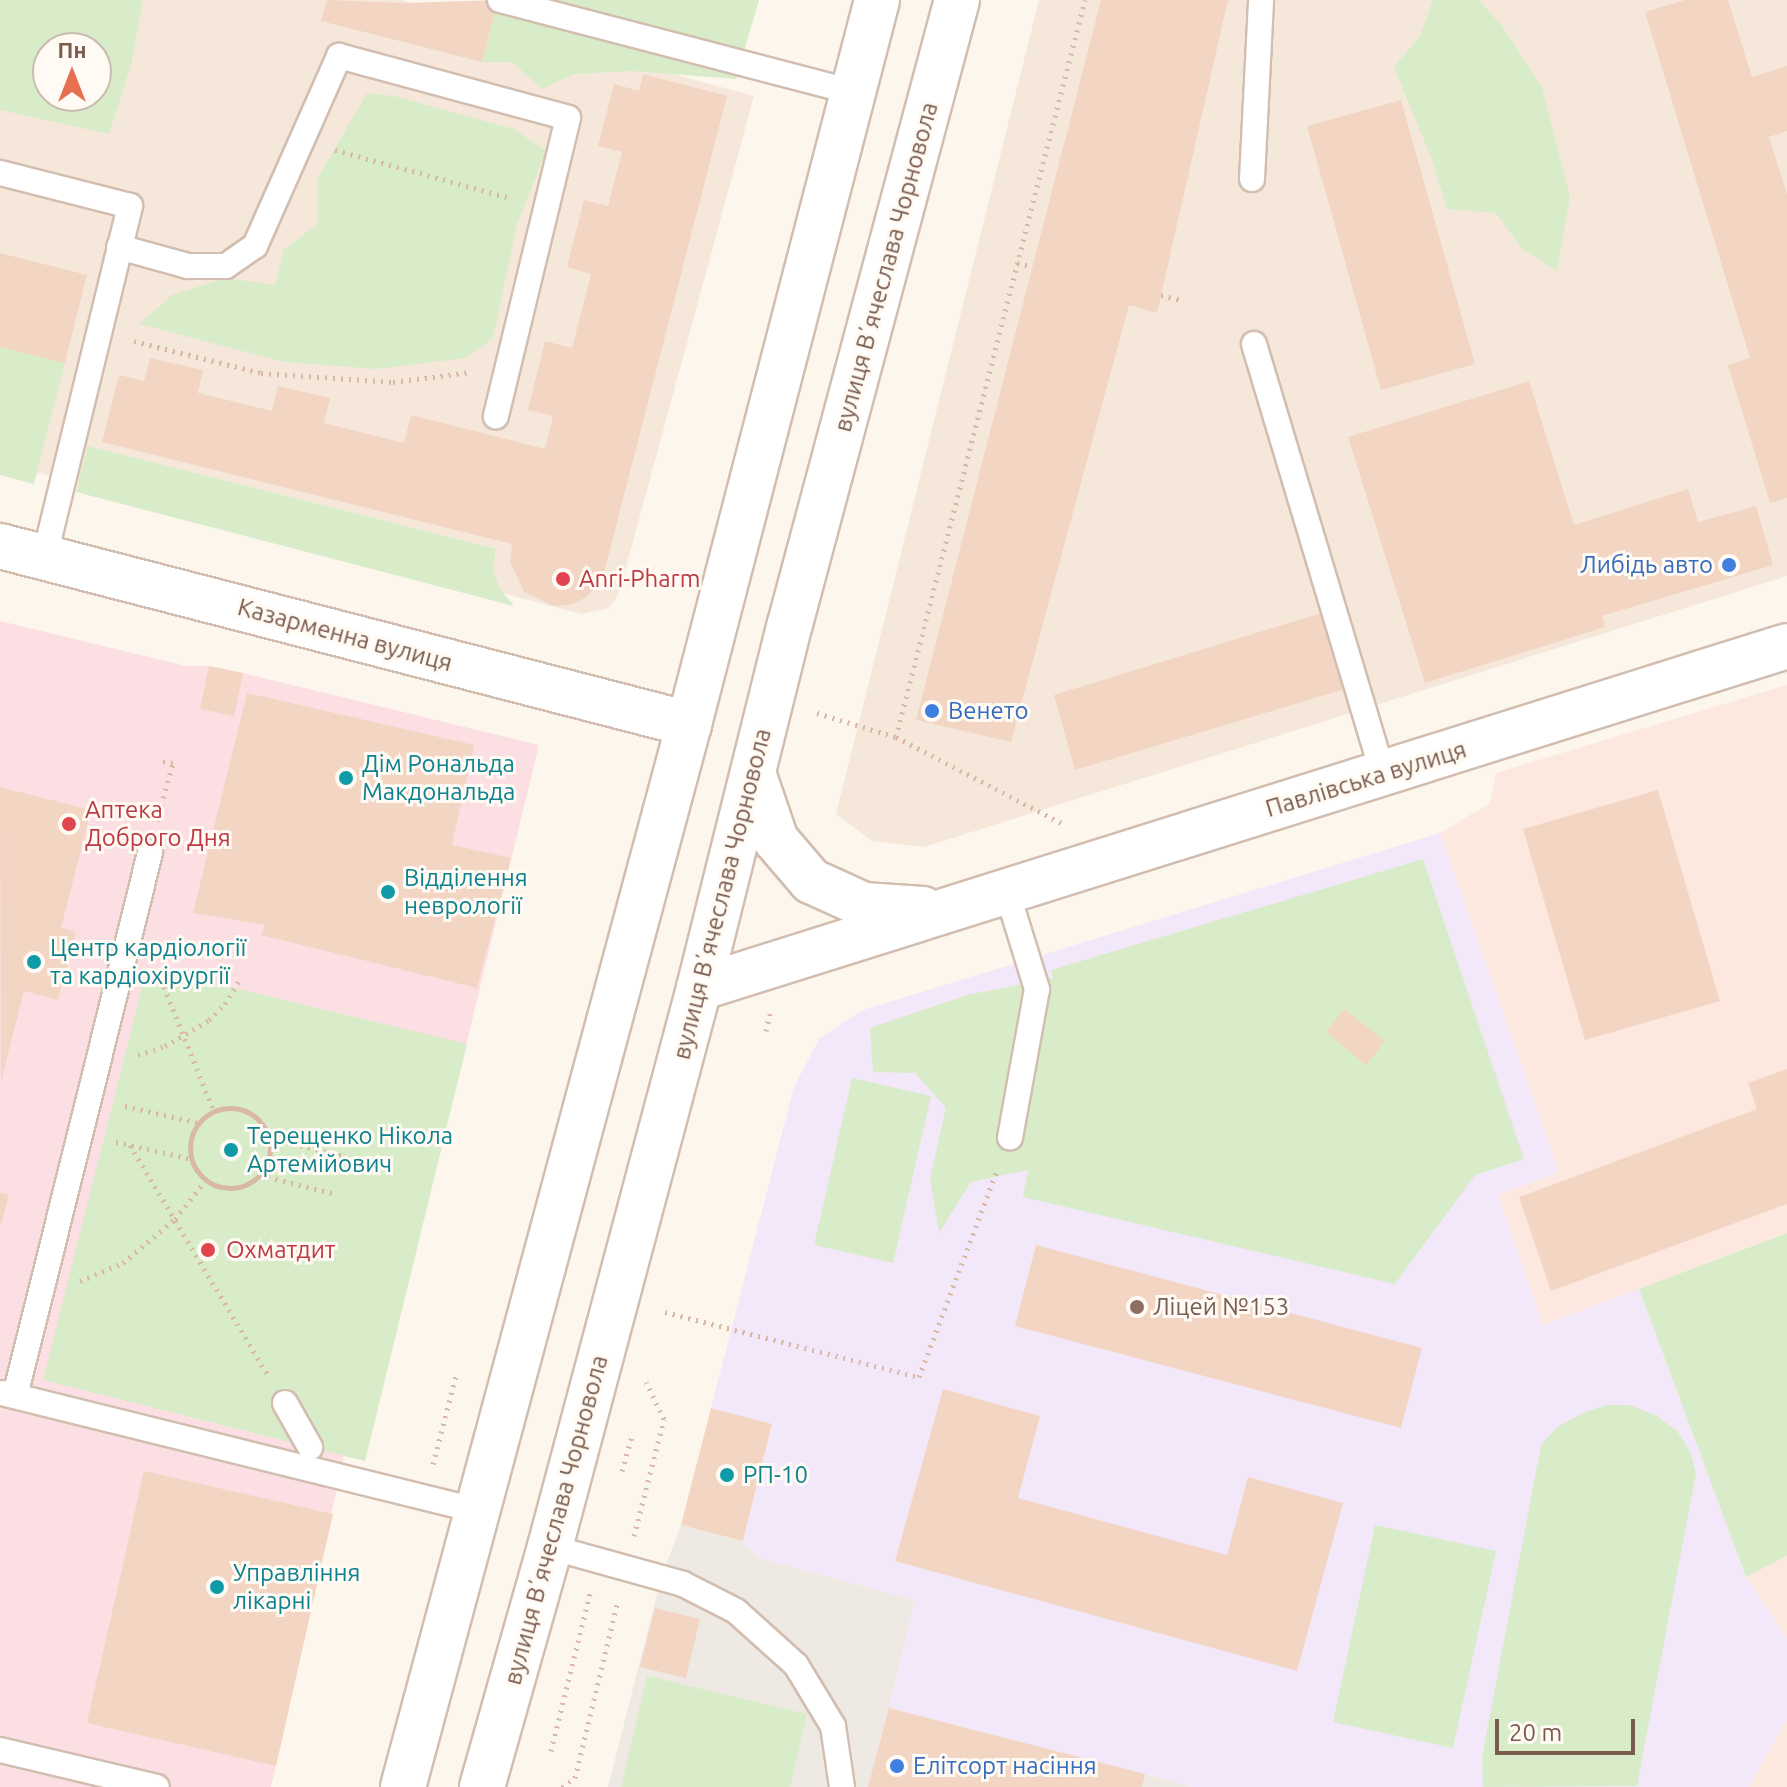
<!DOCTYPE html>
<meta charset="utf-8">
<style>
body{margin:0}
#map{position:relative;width:1787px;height:1787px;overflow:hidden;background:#fdf6ec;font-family:Ubuntu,sans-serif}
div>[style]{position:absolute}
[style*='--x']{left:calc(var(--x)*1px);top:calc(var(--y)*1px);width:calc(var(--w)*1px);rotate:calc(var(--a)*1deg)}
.residential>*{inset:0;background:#f5e8da}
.commercial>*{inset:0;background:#fde8e0}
.industrial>*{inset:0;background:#efe9e4}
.education>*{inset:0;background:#f3e8fa}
.medical>*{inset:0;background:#fbdfe3}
.green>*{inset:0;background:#d8ecc9}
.building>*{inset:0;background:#f3d5c3}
.path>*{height:5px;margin-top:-2.5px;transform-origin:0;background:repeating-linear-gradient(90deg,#d9b8a5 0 2px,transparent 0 8px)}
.path>.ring{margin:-2.5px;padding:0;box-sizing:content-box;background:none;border:5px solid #d9b8a5;border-radius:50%}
.roads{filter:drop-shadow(2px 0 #d1beb0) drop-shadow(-2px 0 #d1beb0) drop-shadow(0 2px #d1beb0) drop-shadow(0 -2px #d1beb0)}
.lane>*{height:24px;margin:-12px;padding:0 12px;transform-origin:12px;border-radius:12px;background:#fff}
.street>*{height:44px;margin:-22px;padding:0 22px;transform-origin:22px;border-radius:22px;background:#fff}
.secondary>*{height:44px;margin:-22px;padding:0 22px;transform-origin:22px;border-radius:22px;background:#fff}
.dots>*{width:22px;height:22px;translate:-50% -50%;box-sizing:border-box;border:4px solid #fffaf3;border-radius:50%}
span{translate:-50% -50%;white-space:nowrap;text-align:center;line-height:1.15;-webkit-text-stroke:6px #fffaf3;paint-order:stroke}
.street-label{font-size:24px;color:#7a5c4d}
.shop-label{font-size:24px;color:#366cbe}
.right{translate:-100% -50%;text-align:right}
.left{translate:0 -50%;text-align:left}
.health-label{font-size:24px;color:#be3a42}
.culture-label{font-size:24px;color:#0d838f}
.education-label{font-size:24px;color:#785e54}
.north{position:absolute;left:32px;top:32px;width:80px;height:80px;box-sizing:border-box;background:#fffaf3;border:2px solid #cabbb1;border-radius:50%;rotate:0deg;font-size:22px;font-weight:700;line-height:32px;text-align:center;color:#7a5c4d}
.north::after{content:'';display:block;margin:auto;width:28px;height:36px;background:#e76f51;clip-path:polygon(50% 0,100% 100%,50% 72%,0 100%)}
.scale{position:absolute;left:1495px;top:1719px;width:140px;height:36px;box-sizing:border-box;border:4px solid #7a5c4d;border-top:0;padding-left:10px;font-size:24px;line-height:28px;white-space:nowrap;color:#7a5c4d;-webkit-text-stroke:6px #fffaf3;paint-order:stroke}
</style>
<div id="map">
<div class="residential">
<div style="clip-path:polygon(evenodd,0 0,400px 0,754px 96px,619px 593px,609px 608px,582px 614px,0 463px,0 0,48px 48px,96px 48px,96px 96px,48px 96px,48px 48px)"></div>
<div style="clip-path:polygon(1039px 0,1787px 0,1787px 576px,924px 847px,872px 841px,836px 814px)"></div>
</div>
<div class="commercial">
<div style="clip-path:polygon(1787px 685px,1787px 1233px,1543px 1326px,1498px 1195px,1558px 1172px,1440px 833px,1490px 803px,1496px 773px)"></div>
<div style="clip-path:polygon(1787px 1556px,1787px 1638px,1746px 1577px)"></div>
<div style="clip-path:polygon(1787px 1718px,1787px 1787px,1749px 1787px)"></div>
</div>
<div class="industrial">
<div style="clip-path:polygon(681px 1525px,743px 1541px,759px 1558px,915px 1600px,889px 1708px,1194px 1787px,608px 1787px,661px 1578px)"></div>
</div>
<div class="education">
<div style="clip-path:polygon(1440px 833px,1559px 1172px,1498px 1195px,1543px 1325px,1639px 1289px,1746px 1577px,1787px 1638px,1787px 1718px,1749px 1787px,1194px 1787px,889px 1708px,915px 1600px,759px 1558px,743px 1541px,772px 1425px,711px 1408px,794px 1087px,819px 1039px,863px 1010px)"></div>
</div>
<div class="medical">
<div style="clip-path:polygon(0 621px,186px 666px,209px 666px,243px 673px,539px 745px,365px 1461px,344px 1456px,271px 1787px,0 1787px)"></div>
</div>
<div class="green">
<div style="clip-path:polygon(evenodd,0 0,143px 0,131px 65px,109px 134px,0 110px,0 0,48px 48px,96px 48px,96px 96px,48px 96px,48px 48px)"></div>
<div style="clip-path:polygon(498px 0,759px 0,736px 79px,631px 71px,574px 74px,542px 89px,512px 62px,482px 62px)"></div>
<div style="clip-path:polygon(1433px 0,1479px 0,1503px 27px,1542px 88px,1570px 197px,1557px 271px,1522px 249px,1496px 213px,1447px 209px,1432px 160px,1394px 67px,1420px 36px)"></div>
<div style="clip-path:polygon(367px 93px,394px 96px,514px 129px,546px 151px,517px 224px,493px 338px,466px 358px,376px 369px,285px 362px,139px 324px,172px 295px,226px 278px,275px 285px,284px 249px,318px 224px,318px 177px)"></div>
<div style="clip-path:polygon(0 347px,65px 363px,34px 484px,0 475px)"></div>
<div style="clip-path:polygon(88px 446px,496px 549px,493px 569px,499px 588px,514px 606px,76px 492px)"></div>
<div style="clip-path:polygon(1423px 859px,1524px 1159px,1475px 1175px,1395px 1284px,1023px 1197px,1028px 1170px,971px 1182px,939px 1233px,930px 1178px,946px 1108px,915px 1073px,873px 1072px,870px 1028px,967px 995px,1053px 978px,1051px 970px)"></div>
<div style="clip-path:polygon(147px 967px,467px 1044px,365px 1461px,43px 1380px)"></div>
<div style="clip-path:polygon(852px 1078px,931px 1096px,893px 1263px,814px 1245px)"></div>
<div style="clip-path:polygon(1787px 1233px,1787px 1556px,1746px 1577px,1639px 1289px)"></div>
<div style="clip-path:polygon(1606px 1405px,1630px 1405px,1657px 1416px,1677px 1431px,1690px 1451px,1696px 1473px,1637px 1786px,1483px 1787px,1482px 1757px,1541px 1445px,1557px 1427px,1583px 1413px)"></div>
<div style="clip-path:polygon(1375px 1525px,1496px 1551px,1453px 1748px,1333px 1722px)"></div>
<div style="clip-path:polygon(647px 1676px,807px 1714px,790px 1787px,621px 1787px)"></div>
</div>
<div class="building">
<div style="clip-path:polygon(327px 0,405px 3px,498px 0,482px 62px,321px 21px)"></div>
<div style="clip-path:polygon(1101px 0,1228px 0,1157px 313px,1129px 305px,1011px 742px,916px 720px)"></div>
<div style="clip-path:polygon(1685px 0,1728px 0,1752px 77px,1787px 66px,1787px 131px,1769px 137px,1787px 194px,1787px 498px,1770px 503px,1728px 365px,1750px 358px,1645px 12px)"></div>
<div style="clip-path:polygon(643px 74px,727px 96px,605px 569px,597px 587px,585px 598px,570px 605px,553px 606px,524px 592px,510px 562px,512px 544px,102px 442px,119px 375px,144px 381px,150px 358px,203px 370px,198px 393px,272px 411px,278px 386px,330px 398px,324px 423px,404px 443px,411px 415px,545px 449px,553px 416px,528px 410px,545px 341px,572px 348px,591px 274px,567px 267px,584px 200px,608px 206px,622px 152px,598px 146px,614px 84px,639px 91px)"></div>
<div style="clip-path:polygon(1401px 100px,1475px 364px,1381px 390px,1307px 126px)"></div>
<div style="clip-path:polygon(0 253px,87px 275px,65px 363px,0 347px)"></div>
<div style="clip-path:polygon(1529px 381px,1574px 525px,1688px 489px,1698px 522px,1756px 506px,1773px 565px,1602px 616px,1605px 627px,1425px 683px,1348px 437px)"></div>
<div style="clip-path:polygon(1321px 613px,1345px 689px,1075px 770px,1054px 695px)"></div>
<div style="clip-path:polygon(209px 666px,243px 673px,234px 716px,200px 709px)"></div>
<div style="clip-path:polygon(247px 693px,474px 745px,452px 845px,511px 858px,477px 988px,261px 935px,265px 925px,193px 913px)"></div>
<div style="clip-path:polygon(0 787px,91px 810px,61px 928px,76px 932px,58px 1000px,24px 991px,1px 1082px)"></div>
<div style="clip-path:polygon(1658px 790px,1720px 1001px,1585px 1040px,1523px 829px)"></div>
<div style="clip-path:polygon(1344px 1009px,1385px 1041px,1366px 1065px,1326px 1032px)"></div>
<div style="clip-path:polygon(1787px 1069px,1787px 1204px,1551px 1291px,1519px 1197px,1757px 1109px,1748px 1083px)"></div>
<div style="clip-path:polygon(0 1193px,9px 1195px,1px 1225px,0 1225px)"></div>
<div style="clip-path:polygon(1036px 1245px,1422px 1348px,1401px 1428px,1015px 1326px)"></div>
<div style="clip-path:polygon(943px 1389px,1040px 1416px,1018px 1498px,1227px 1555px,1248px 1477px,1343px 1503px,1297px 1671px,895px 1561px)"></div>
<div style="clip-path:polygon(711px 1408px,772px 1424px,743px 1541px,681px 1525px)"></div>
<div style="clip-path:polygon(144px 1471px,333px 1514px,276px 1766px,87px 1723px)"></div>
<div style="clip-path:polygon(655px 1608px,700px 1619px,686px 1678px,640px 1667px)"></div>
<div style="clip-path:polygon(889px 1708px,1145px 1774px,1142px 1787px,868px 1787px)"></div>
</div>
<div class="path">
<div style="--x:335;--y:150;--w:182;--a:15.3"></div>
<div style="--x:1017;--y:263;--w:13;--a:13"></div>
<div style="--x:1161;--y:295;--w:21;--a:14"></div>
<div style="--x:134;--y:341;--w:131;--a:14.1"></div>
<div style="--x:261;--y:373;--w:132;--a:3.9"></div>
<div style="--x:393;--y:382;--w:79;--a:-7.3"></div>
<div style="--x:817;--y:713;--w:83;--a:16.9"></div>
<div style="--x:896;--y:737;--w:761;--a:-75.62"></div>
<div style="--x:896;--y:737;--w:188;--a:27.5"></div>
<div style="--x:157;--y:821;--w:60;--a:-74.6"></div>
<div style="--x:173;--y:763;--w:11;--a:-170"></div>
<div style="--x:158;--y:972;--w:150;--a:68.1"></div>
<div style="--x:766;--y:1031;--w:18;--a:-77"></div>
<div style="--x:138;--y:1055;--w:28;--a:-18"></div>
<div style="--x:165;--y:1046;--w:51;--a:-30.6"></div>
<div style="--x:209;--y:1020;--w:23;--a:-45"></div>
<div style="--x:225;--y:1004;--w:31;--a:-59"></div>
<div style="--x:125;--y:1106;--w:76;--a:12.9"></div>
<div class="ring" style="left:190px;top:1108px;width:75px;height:75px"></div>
<div style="--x:269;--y:1138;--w:77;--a:13.5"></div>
<div style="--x:116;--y:1142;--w:78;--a:12.6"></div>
<div style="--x:130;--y:1145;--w:267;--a:59.1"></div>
<div style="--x:260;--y:1175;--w:77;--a:14.2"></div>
<div style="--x:80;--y:1281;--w:47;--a:-22.7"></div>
<div style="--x:123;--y:1263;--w:68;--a:-40.2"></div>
<div style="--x:175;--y:1219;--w:50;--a:-51.5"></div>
<div style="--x:665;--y:1312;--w:262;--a:14.4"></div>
<div style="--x:919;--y:1377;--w:220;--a:-69.3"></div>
<div style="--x:433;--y:1464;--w:91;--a:-75.4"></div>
<div style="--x:622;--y:1471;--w:40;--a:-74"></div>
<div style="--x:634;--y:1536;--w:121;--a:-75.6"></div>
<div style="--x:664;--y:1419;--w:41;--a:-115.9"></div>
<div style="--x:551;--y:1751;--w:163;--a:-76.1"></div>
<div style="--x:562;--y:1787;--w:16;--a:-35"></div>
<div style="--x:575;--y:1778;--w:179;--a:-76.4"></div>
</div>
<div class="roads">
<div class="lane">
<div style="--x:500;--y:0;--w:365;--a:14.6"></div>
<div style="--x:0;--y:173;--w:134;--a:14.2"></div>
<div style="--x:130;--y:206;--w:362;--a:103.7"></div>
<div style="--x:1252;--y:179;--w:179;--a:-87.1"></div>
<div style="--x:119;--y:247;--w:72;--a:15.4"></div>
<div style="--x:188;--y:266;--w:38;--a:0"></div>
<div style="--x:226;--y:266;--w:35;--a:-35"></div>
<div style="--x:255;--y:246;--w:208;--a:-66.1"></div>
<div style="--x:339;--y:56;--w:237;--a:15.1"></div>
<div style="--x:568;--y:118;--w:307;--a:103.6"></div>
<div style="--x:1254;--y:344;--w:448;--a:73.3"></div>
<div style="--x:1007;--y:892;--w:102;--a:72.8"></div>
<div style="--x:1037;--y:989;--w:151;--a:100.3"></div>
<div style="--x:2;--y:1393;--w:490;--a:13.9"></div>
<div style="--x:15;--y:1396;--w:560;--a:-76.04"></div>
<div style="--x:285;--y:1403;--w:51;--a:60.4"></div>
<div style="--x:550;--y:1547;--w:138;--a:15.5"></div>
<div style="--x:683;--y:1584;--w:59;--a:27"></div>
<div style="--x:736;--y:1611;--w:81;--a:42"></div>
<div style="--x:796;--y:1665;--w:71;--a:58.8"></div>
<div style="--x:833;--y:1726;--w:62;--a:81.6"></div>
<div style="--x:0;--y:1750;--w:161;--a:13.3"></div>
</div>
<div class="street">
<div style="--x:0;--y:546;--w:712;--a:14.49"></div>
<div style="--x:753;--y:773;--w:71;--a:71.1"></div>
<div style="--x:776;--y:840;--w:54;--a:49.5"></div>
<div style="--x:811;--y:881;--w:58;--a:24.4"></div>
<div style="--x:864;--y:905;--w:59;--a:3.9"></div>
<div style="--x:699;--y:988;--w:1140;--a:-17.45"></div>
</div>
<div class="secondary">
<div style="--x:403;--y:1787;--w:1101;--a:-74.94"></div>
<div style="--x:689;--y:724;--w:748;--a:-75.44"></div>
<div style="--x:482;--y:1787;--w:249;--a:-74.2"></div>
<div style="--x:550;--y:1547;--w:579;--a:-75.07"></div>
<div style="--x:699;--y:988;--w:375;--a:-76"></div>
<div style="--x:790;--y:624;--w:646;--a:-75.02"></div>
</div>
</div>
<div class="dots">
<div style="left:1729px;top:565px;background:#3f7fe0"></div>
<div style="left:563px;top:579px;background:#e0444e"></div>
<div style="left:932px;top:711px;background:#3f7fe0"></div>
<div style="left:346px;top:778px;background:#0f9aa8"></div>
<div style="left:69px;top:824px;background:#e0444e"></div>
<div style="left:388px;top:892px;background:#0f9aa8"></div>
<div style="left:34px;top:962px;background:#0f9aa8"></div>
<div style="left:231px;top:1150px;background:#0f9aa8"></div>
<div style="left:208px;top:1250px;background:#e0444e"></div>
<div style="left:1137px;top:1307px;background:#8d6e63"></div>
<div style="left:727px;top:1475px;background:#0f9aa8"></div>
<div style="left:217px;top:1587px;background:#0f9aa8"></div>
<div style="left:897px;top:1766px;background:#3f7fe0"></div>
</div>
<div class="street-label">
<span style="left:886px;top:267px;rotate:-75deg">вулиця Вʼячеслава Чорновола</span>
<span style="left:345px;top:635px;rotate:15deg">Казарменна вулиця</span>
<span style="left:1366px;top:779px;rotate:-17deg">Павлівська вулиця</span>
<span style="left:722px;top:894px;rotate:-76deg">вулиця Вʼячеслава Чорновола</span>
<span style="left:556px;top:1520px;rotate:-75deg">вулиця Вʼячеслава Чорновола</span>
</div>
<div class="shop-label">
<span class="right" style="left:1713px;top:565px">Либідь авто</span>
<span class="left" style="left:948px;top:711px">Венето</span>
<span class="left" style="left:913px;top:1766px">Елітсорт насіння</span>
</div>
<div class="health-label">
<span class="left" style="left:579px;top:579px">Anri-Pharm</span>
<span class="left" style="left:85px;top:824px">Аптека<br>Доброго Дня</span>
<span class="left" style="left:226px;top:1250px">Охматдит</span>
</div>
<div class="culture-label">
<span class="left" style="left:362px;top:778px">Дім Рональда<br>Макдональда</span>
<span class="left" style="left:404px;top:892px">Відділення<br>неврології</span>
<span class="left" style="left:50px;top:962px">Центр кардіології<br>та кардіохірургії</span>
<span class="left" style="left:247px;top:1150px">Терещенко Нікола<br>Артемійович</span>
<span class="left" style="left:743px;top:1475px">РП-10</span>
<span class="left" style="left:233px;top:1587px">Управління<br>лікарні</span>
</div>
<div class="education-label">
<span class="left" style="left:1153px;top:1307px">Ліцей №153</span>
</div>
<div class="north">Пн</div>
<div class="scale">20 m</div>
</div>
